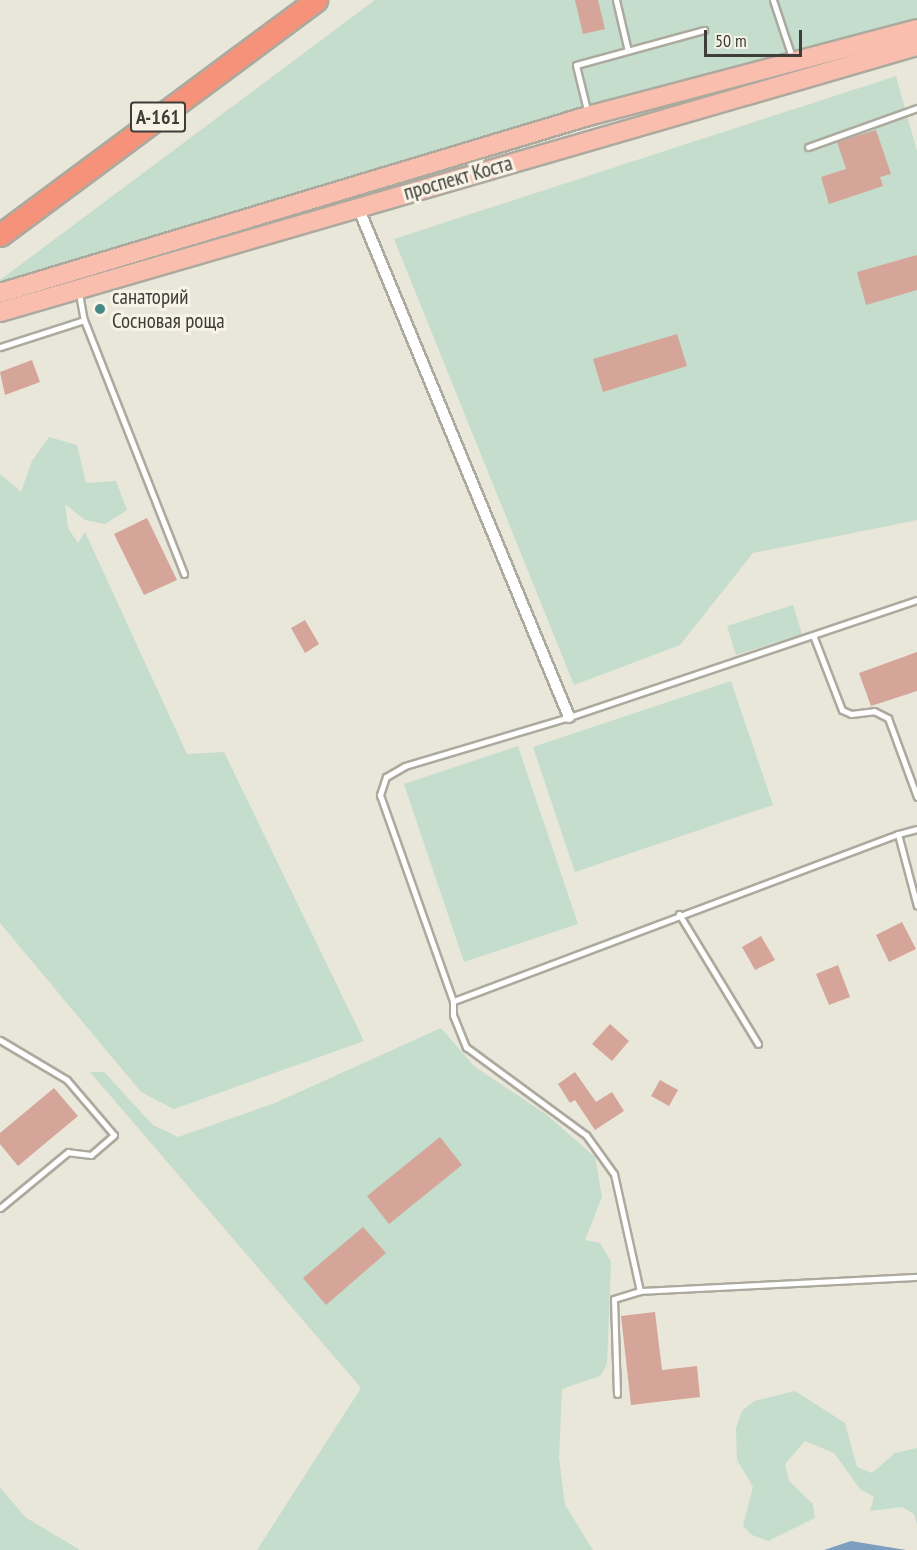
<!DOCTYPE html>
<meta charset="utf-8">
<style>
body{margin:0}
#map{position:relative;width:917px;height:1550px;overflow:hidden;background:#e9e7da;font-family:"PT Sans Narrow",sans-serif}
div>[style]{position:absolute}
[style*='--x']{left:calc(var(--x)*1px);top:calc(var(--y)*1px);width:calc(var(--w)*1px);rotate:calc(var(--a)*1deg)}
.green>*{inset:0;background:#c4ddcc}
.water>*{inset:0;background:#7e9ebf}
.building>*{inset:0;background:#d5a599}
.roads{filter:drop-shadow(2px 0 #acaa9e) drop-shadow(-2px 0 #acaa9e) drop-shadow(0 2px #acaa9e) drop-shadow(0 -2px #acaa9e)}
.lane>*{height:5px;margin:-2.5px;padding:0 2.5px;transform-origin:2.5px;border-radius:2.5px;background:#fff}
.street>*{height:10px;margin:-5px;padding:0 5px;transform-origin:5px;border-radius:5px;background:#fff}
.primary>*{height:18px;margin:-9px;padding:0 9px;transform-origin:9px;border-radius:9px;background:#fabeaf}
.highway>*{height:21px;margin:-10.5px;padding:0 10.5px;transform-origin:10.5px;border-radius:10.5px;background:#f6927a}
.dots>*{width:16px;height:16px;translate:-50% -50%;box-sizing:border-box;border:3px solid #f7f4e7;border-radius:50%}
span{translate:-50% -50%;white-space:nowrap;text-align:center;line-height:1.15;-webkit-text-stroke:6px #f7f4e7;paint-order:stroke}
.shield-label span{padding:2px 4px;background:#f7f4e7;border:2px solid;border-radius:4px;-webkit-text-stroke-width:0}
.shield-label{font-size:20px;color:#3e3d38;font-weight:700}
.street-label{font-size:21px;color:#3e3d38}
.poi-label{font-size:21px;color:#3e3d38}
.left{translate:0 -50%;text-align:left}
.scale{position:absolute;left:704px;top:30px;width:98px;height:27px;box-sizing:border-box;border:3px solid #3e3d38;border-top:0;padding-left:8px;font-size:18px;line-height:21px;white-space:nowrap;color:#3e3d38;-webkit-text-stroke:4px #f7f4e7;paint-order:stroke}
</style>
<div id="map">
<div class="green">
<div style="clip-path:polygon(375px 0,917px 0,917px 19px,379px 171px,0 291px,0 280px)"></div>
<div style="clip-path:polygon(896px 76px,917px 151px,917px 520px,753px 553px,680px 645px,574px 685px,394px 239px)"></div>
<div style="clip-path:polygon(49px 437px,77px 445px,86px 483px,116px 481px,127px 510px,105px 524px,85px 520px,65px 504px,68px 528px,78px 543px,85px 532px,187px 754px,224px 752px,364px 1041px,174px 1109px,141px 1092px,0 923px,0 474px,21px 492px,32px 461px)"></div>
<div style="clip-path:polygon(793px 605px,802px 634px,736px 655px,727px 626px)"></div>
<div style="clip-path:polygon(731px 681px,773px 805px,575px 872px,533px 747px)"></div>
<div style="clip-path:polygon(518px 746px,578px 924px,464px 962px,404px 784px)"></div>
<div style="clip-path:polygon(441px 1028px,474px 1066px,547px 1115px,595px 1157px,602px 1197px,585px 1240px,600px 1243px,611px 1262px,607px 1364px,600px 1376px,562px 1389px,559px 1458px,565px 1505px,593px 1550px,257px 1550px,361px 1388px,90px 1072px,104px 1072px,153px 1125px,178px 1137px,275px 1103px)"></div>
<div style="clip-path:polygon(795px 1391px,845px 1423px,857px 1467px,872px 1473px,895px 1453px,917px 1448px,917px 1525px,914px 1514px,902px 1507px,870px 1511px,874px 1497px,860px 1489px,834px 1453px,805px 1441px,785px 1464px,789px 1481px,813px 1504px,815px 1518px,768px 1541px,752px 1535px,743px 1526px,753px 1487px,737px 1460px,736px 1428px,742px 1411px,754px 1401px)"></div>
<div style="clip-path:polygon(0 1487px,25px 1517px,80px 1550px,0 1550px)"></div>
</div>
<div class="water">
<div style="clip-path:polygon(851px 1541px,906px 1550px,824px 1550px)"></div>
</div>
<div class="building">
<div style="clip-path:polygon(575px 0,598px 0,605px 29px,583px 34px)"></div>
<div style="clip-path:polygon(876px 130px,891px 174px,880px 177px,883px 186px,829px 204px,821px 177px,846px 169px,837px 142px)"></div>
<div style="clip-path:polygon(917px 255px,917px 290px,866px 305px,857px 272px)"></div>
<div style="clip-path:polygon(677px 334px,687px 366px,603px 392px,593px 359px)"></div>
<div style="clip-path:polygon(32px 360px,40px 382px,5px 395px,0 372px)"></div>
<div style="clip-path:polygon(147px 518px,177px 580px,144px 595px,114px 534px)"></div>
<div style="clip-path:polygon(305px 620px,319px 644px,305px 653px,291px 628px)"></div>
<div style="clip-path:polygon(917px 652px,917px 691px,871px 706px,859px 673px)"></div>
<div style="clip-path:polygon(902px 922px,916px 949px,889px 962px,876px 935px)"></div>
<div style="clip-path:polygon(761px 936px,775px 960px,755px 970px,742px 947px)"></div>
<div style="clip-path:polygon(838px 965px,850px 997px,829px 1005px,816px 974px)"></div>
<div style="clip-path:polygon(610px 1024px,629px 1041px,612px 1061px,592px 1044px)"></div>
<div style="clip-path:polygon(575px 1072px,596px 1102px,612px 1092px,624px 1111px,595px 1130px,575px 1100px,570px 1103px,558px 1084px)"></div>
<div style="clip-path:polygon(660px 1080px,678px 1090px,669px 1106px,651px 1096px)"></div>
<div style="clip-path:polygon(54px 1088px,78px 1116px,18px 1166px,0 1144px,0 1133px)"></div>
<div style="clip-path:polygon(440px 1137px,462px 1165px,389px 1224px,367px 1196px)"></div>
<div style="clip-path:polygon(363px 1227px,386px 1253px,326px 1305px,303px 1278px)"></div>
<div style="clip-path:polygon(655px 1312px,662px 1370px,697px 1366px,700px 1397px,631px 1405px,621px 1316px)"></div>
</div>
<div class="roads">
<div class="lane">
<div style="--x:616;--y:0;--w:52;--a:76.8"></div>
<div style="--x:773;--y:0;--w:63;--a:71.6"></div>
<div style="--x:588;--y:114;--w:50;--a:-103.8"></div>
<div style="--x:576;--y:65;--w:133;--a:-15.3"></div>
<div style="--x:808;--y:147;--w:116;--a:-19.7"></div>
<div style="--x:79;--y:293;--w:27;--a:80"></div>
<div style="--x:84;--y:320;--w:273;--a:68.5"></div>
<div style="--x:0;--y:347;--w:88;--a:-17.8"></div>
<div style="--x:813;--y:635;--w:80;--a:68.9"></div>
<div style="--x:842;--y:710;--w:10;--a:24"></div>
<div style="--x:851;--y:714;--w:23;--a:-7"></div>
<div style="--x:874;--y:711;--w:16;--a:27"></div>
<div style="--x:888;--y:718;--w:84;--a:69.8"></div>
<div style="--x:917;--y:829;--w:20;--a:165"></div>
<div style="--x:898;--y:834;--w:74;--a:75.2"></div>
<div style="--x:898;--y:834;--w:475;--a:159.4"></div>
<div style="--x:453;--y:1001;--w:219;--a:-109.5"></div>
<div style="--x:380;--y:795;--w:19;--a:-72"></div>
<div style="--x:386;--y:777;--w:22;--a:-30"></div>
<div style="--x:405;--y:766;--w:171;--a:-16.6"></div>
<div style="--x:569;--y:717;--w:367;--a:-18.6"></div>
<div style="--x:679;--y:914;--w:152;--a:58.7"></div>
<div style="--x:453;--y:1001;--w:14;--a:90"></div>
<div style="--x:453;--y:1015;--w:35;--a:68"></div>
<div style="--x:466;--y:1047;--w:149;--a:36.3"></div>
<div style="--x:586;--y:1135;--w:48;--a:54.3"></div>
<div style="--x:614;--y:1174;--w:120;--a:77.5"></div>
<div style="--x:640;--y:1291;--w:27;--a:163"></div>
<div style="--x:614;--y:1299;--w:95;--a:88.2"></div>
<div style="--x:0;--y:1040;--w:78;--a:30.8"></div>
<div style="--x:67;--y:1080;--w:72;--a:49.5"></div>
<div style="--x:114;--y:1135;--w:30;--a:139"></div>
<div style="--x:91;--y:1155;--w:23;--a:-173"></div>
<div style="--x:68;--y:1152;--w:88;--a:140.5"></div>
<div style="--x:640;--y:1291;--w:277;--a:-2.9"></div>
</div>
<div class="street">
<div style="--x:358;--y:207;--w:552;--a:67.52"></div>
</div>
<div class="primary">
<div style="--x:0;--y:293;--w:614;--a:-16.75"></div>
<div style="--x:588;--y:116;--w:340;--a:-14.8"></div>
<div style="--x:0;--y:312;--w:955;--a:-16.18"></div>
</div>
<div class="highway">
<div style="--x:0;--y:235;--w:394;--a:-36.6"></div>
</div>
</div>
<div class="dots">
<div style="left:100px;top:309px;background:#448b86"></div>
</div>
<div class="shield-label">
<span style="left:158px;top:117px">А-161</span>
</div>
<div class="street-label">
<span style="left:458px;top:178px;rotate:-16deg">проспект Коста</span>
</div>
<div class="poi-label">
<span class="left" style="left:112px;top:309px">санаторий<br>Сосновая роща</span>
</div>
<div class="scale">50 m</div>
</div>
